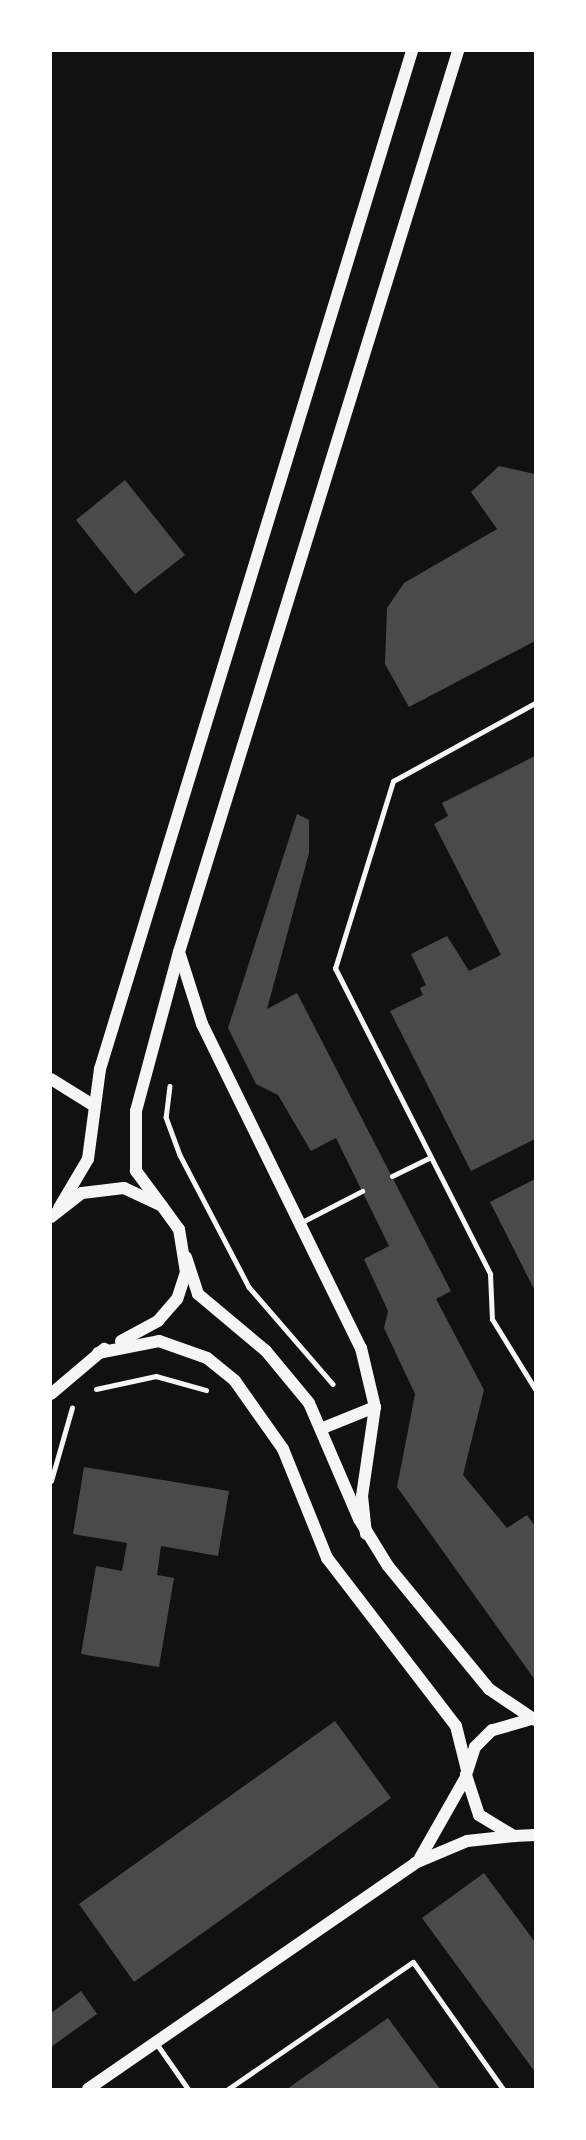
<!DOCTYPE html>
<style>
body{margin:0}
#map{position:relative;width:586px;height:2140px;overflow:hidden;background:#111;font-family:Inter,sans-serif}
div>[style]{position:absolute}
[style*='--x']{left:calc(var(--x)*1px);top:calc(var(--y)*1px);width:calc(var(--w)*1px);rotate:calc(var(--a)*1deg)}
.building>*{inset:0;background:#4a4a4a}
.path>*{height:4.5px;margin:-2.25px;padding:0 2.25px;transform-origin:2.25px;border-radius:2.25px;background:#f5f5f5}
.service>*{height:5px;margin:-2.5px;padding:0 2.5px;transform-origin:2.5px;border-radius:2.5px;background:#f5f5f5}
.tertiary>*{height:12px;margin:-6px;padding:0 6px;transform-origin:6px;border-radius:6px;background:#f5f5f5}
span{translate:-50% -50%;white-space:nowrap;text-align:center;line-height:1.15;-webkit-text-stroke:6px #fff;paint-order:stroke}
.frame{position:absolute;inset:0;border:52px solid #fff;pointer-events:none}
</style>
<div id="map">
<div class="building">
<div style="clip-path:polygon(499px 466px,535px 474px,535px 641px,409px 707px,385px 664px,387px 608px,404px 583px,497px 529px,471px 492px)"></div>
<div style="clip-path:polygon(125px 480px,185px 555px,135px 594px,76px 520px)"></div>
<div style="clip-path:polygon(535px 756px,535px 1139px,471px 1171px,390px 1011px,423px 995px,420px 988px,426px 985px,411px 954px,447px 936px,469px 971px,501px 955px,434px 824px,448px 816px,442px 803px)"></div>
<div style="clip-path:polygon(297px 814px,309px 820px,309px 853px,267px 1009px,297px 993px,451px 1291px,436px 1299px,484px 1390px,463px 1475px,507px 1528px,527px 1515px,535px 1526px,535px 1680px,397px 1487px,415px 1394px,384px 1328px,388px 1311px,364px 1259px,389px 1246px,336px 1138px,311px 1151px,278px 1095px,256px 1084px,228px 1028px)"></div>
<div style="clip-path:polygon(535px 1179px,535px 1291px,490px 1202px)"></div>
<div style="clip-path:polygon(84px 1467px,229px 1491px,218px 1556px,161px 1546px,157px 1575px,174px 1578px,159px 1667px,81px 1654px,96px 1566px,122px 1571px,127px 1543px,73px 1534px)"></div>
<div style="clip-path:polygon(335px 1721px,391px 1798px,134px 1982px,79px 1904px)"></div>
<div style="clip-path:polygon(484px 1873px,535px 1942px,535px 2072px,422px 1918px)"></div>
<div style="clip-path:polygon(81px 1991px,97px 2014px,51px 2047px,51px 2013px)"></div>
<div style="clip-path:polygon(388px 2018px,440px 2089px,287px 2089px)"></div>
</div>
<div class="path">
<div style="--x:170;--y:1086;--w:31;--a:97"></div>
<div style="--x:166;--y:1117;--w:40;--a:69.8"></div>
<div style="--x:180;--y:1155;--w:149;--a:62.4"></div>
<div style="--x:249;--y:1287;--w:128;--a:49.1"></div>
<div style="--x:96;--y:1389;--w:61;--a:-12.2"></div>
<div style="--x:156;--y:1376;--w:52;--a:15.6"></div>
<div style="--x:51;--y:1481;--w:76;--a:-74"></div>
</div>
<div class="service">
<div style="--x:535;--y:703;--w:162;--a:151.2"></div>
<div style="--x:393;--y:781;--w:196;--a:107.2"></div>
<div style="--x:335;--y:968;--w:343;--a:63.1"></div>
<div style="--x:490;--y:1274;--w:45;--a:87.5"></div>
<div style="--x:492;--y:1319;--w:82;--a:58.4"></div>
<div style="--x:392;--y:1176;--w:41;--a:-25.9"></div>
<div style="--x:300;--y:1223;--w:70;--a:-27.3"></div>
<div style="--x:156;--y:2043;--w:56;--a:55.2"></div>
<div style="--x:228;--y:2089;--w:224;--a:-34.5"></div>
<div style="--x:413;--y:1962;--w:156;--a:54.7"></div>
</div>
<div class="tertiary">
<div style="--x:180;--y:955;--w:72;--a:72.3"></div>
<div style="--x:202;--y:1024;--w:361;--a:63.9"></div>
<div style="--x:361;--y:1348;--w:61;--a:76.7"></div>
<div style="--x:375;--y:1407;--w:90;--a:98.3"></div>
<div style="--x:362;--y:1496;--w:38;--a:84"></div>
<div style="--x:51;--y:1079;--w:49;--a:31.8"></div>
<div style="--x:162;--y:1206;--w:44;--a:-126.6"></div>
<div style="--x:136;--y:1171;--w:60;--a:-90"></div>
<div style="--x:136;--y:1111;--w:165;--a:-74.9"></div>
<div style="--x:179;--y:952;--w:943;--a:-72.79"></div>
<div style="--x:59;--y:1208;--w:57;--a:-59.4"></div>
<div style="--x:88;--y:1159;--w:91;--a:-82.4"></div>
<div style="--x:100;--y:1069;--w:1065;--a:-72.96"></div>
<div style="--x:51;--y:1217;--w:39;--a:-38"></div>
<div style="--x:82;--y:1193;--w:42;--a:-6.8"></div>
<div style="--x:124;--y:1188;--w:42;--a:25.3"></div>
<div style="--x:162;--y:1206;--w:29;--a:54"></div>
<div style="--x:179;--y:1229;--w:44;--a:80.8"></div>
<div style="--x:186;--y:1272;--w:28;--a:108"></div>
<div style="--x:177;--y:1299;--w:29;--a:131"></div>
<div style="--x:158;--y:1321;--w:42;--a:151.6"></div>
<div style="--x:186;--y:1257;--w:39;--a:72"></div>
<div style="--x:198;--y:1294;--w:89;--a:40"></div>
<div style="--x:266;--y:1351;--w:67;--a:50.4"></div>
<div style="--x:309;--y:1403;--w:126;--a:66.7"></div>
<div style="--x:359;--y:1519;--w:55;--a:58.3"></div>
<div style="--x:388;--y:1566;--w:159;--a:50.6"></div>
<div style="--x:489;--y:1689;--w:55;--a:34"></div>
<div style="--x:98;--y:1353;--w:62;--a:-11.1"></div>
<div style="--x:159;--y:1341;--w:51;--a:19.5"></div>
<div style="--x:207;--y:1358;--w:36;--a:39"></div>
<div style="--x:235;--y:1381;--w:83;--a:54.8"></div>
<div style="--x:283;--y:1449;--w:118;--a:68"></div>
<div style="--x:327;--y:1558;--w:212;--a:52.5"></div>
<div style="--x:456;--y:1726;--w:45;--a:76"></div>
<div style="--x:51;--y:1394;--w:70;--a:-40.3"></div>
<div style="--x:323;--y:1428;--w:56;--a:-22"></div>
<div style="--x:528;--y:1720;--w:37;--a:164"></div>
<div style="--x:492;--y:1730;--w:24;--a:135"></div>
<div style="--x:475;--y:1747;--w:29;--a:108"></div>
<div style="--x:466;--y:1775;--w:42;--a:72"></div>
<div style="--x:479;--y:1815;--w:41;--a:31"></div>
<div style="--x:514;--y:1836;--w:21;--a:-3"></div>
<div style="--x:420;--y:1858;--w:93;--a:-60.4"></div>
<div style="--x:88;--y:2089;--w:397;--a:-34.6"></div>
<div style="--x:415;--y:1863;--w:56;--a:-22.9"></div>
<div style="--x:467;--y:1841;--w:47;--a:-6.1"></div>
</div>
<div class="frame"></div>
</div>
